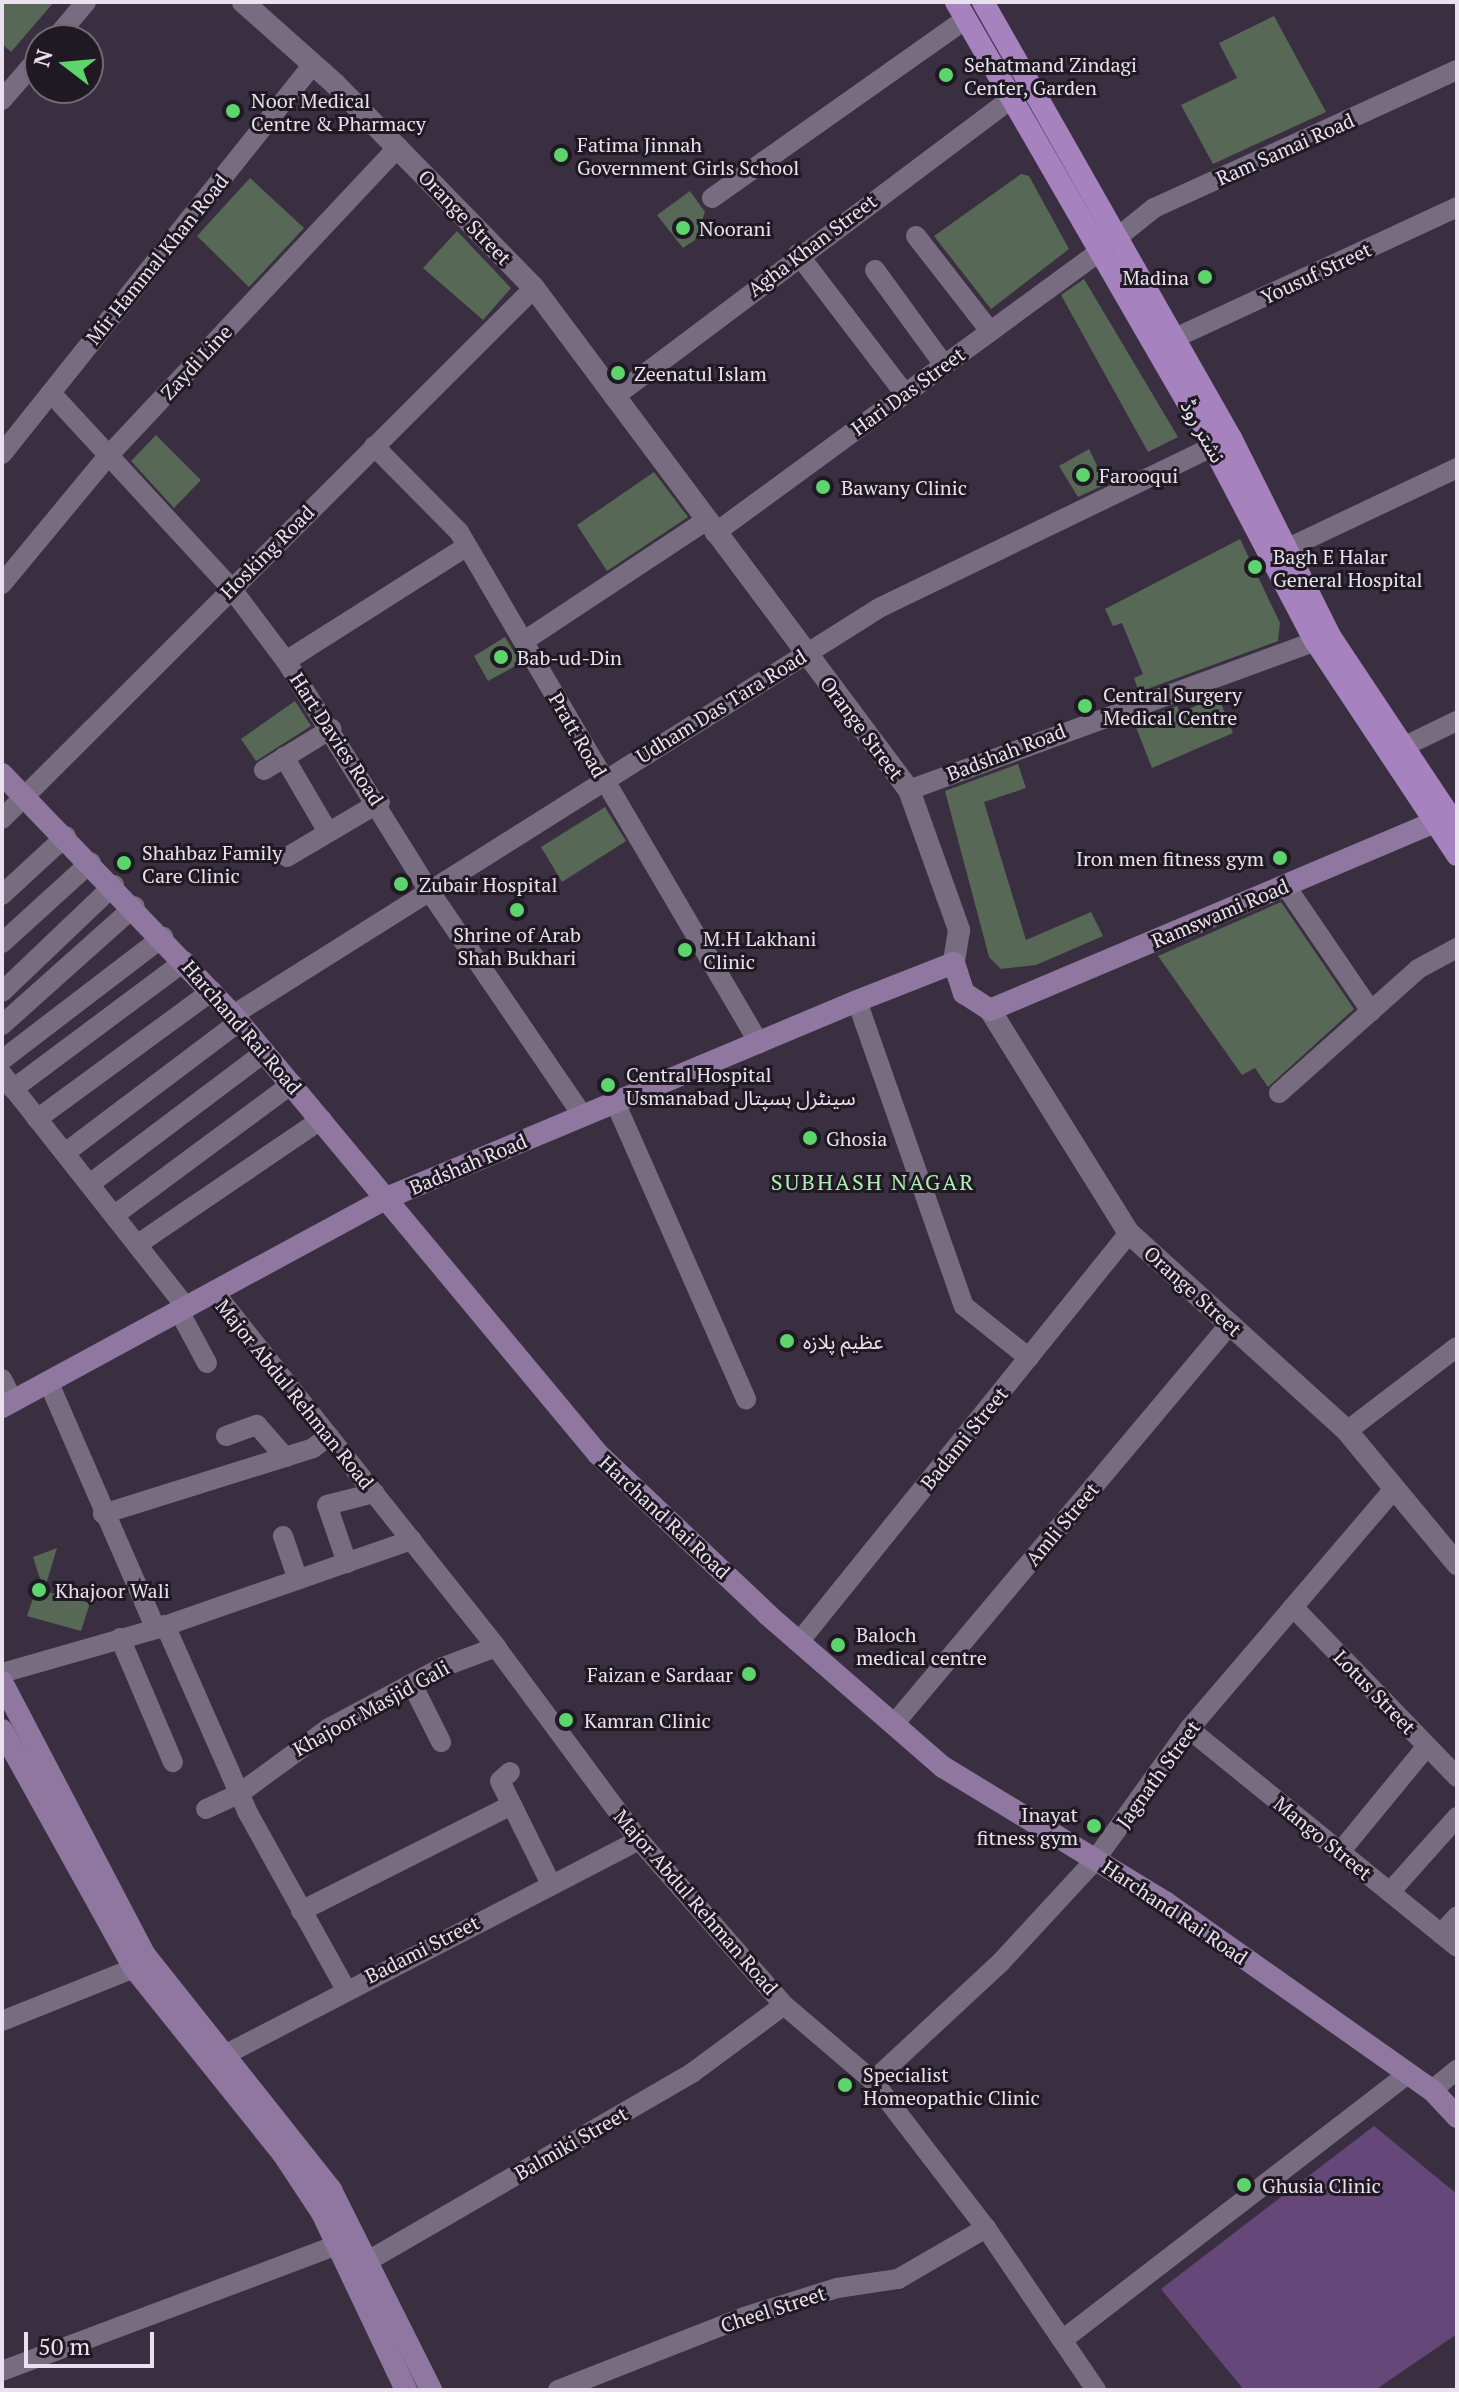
<!DOCTYPE html>
<meta charset="utf-8">
<style>
body{margin:0}
#map{position:relative;width:1459px;height:2392px;overflow:hidden;background:#392f41;font-family:"PT Serif","Noto Sans Arabic",serif}
div>[style]{position:absolute}
[style*='--x']{left:calc(var(--x)*1px);top:calc(var(--y)*1px);width:calc(var(--w)*1px);rotate:calc(var(--a)*1deg)}
.green>*{inset:0;background:#654879}
.building>*{inset:0;background:#576857}
.minor>*{height:20px;margin:-10px;padding:0 10px;transform-origin:10px;border-radius:10px;background:#786c81}
.tertiary>*{height:22px;margin:-11px;padding:0 11px;transform-origin:11px;border-radius:11px;background:#786c81}
.secondary>*{height:22px;margin:-11px;padding:0 11px;transform-origin:11px;border-radius:11px;background:#8f77a0}
.primary>*{height:22px;margin:-11px;padding:0 11px;transform-origin:11px;border-radius:11px;background:#a682bf}
.dots>*{width:22px;height:22px;translate:-50% -50%;box-sizing:border-box;border:4px solid #1e1922;border-radius:50%}
span{translate:-50% -50%;white-space:nowrap;text-align:center;line-height:1.15;-webkit-text-stroke:6px #1e1922;paint-order:stroke}
.poi-label{font-size:20px;color:#e9e2ee}
.left{translate:0 -50%;text-align:left}
.right{translate:-100% -50%;text-align:right}
.street-label{font-size:20px;color:#e9e2ee}
.neighbourhood-label{font-size:22px;color:#b1edb3;letter-spacing:2px}
.frame{position:absolute;inset:0;border:4px solid #e9e2ee;pointer-events:none}
.north{position:absolute;left:24px;top:24px;width:80px;height:80px;box-sizing:border-box;background:#1e1922;border:2px solid #6f6974;border-radius:50%;rotate:286deg;font-size:22px;font-weight:700;line-height:32px;text-align:center;color:#e9e2ee}
.north::after{content:'';display:block;margin:auto;width:28px;height:36px;background:#5ed56c;clip-path:polygon(50% 0,100% 100%,50% 72%,0 100%)}
.scale{position:absolute;left:24px;top:2332px;width:130px;height:36px;box-sizing:border-box;border:4px solid #e9e2ee;border-top:0;padding-left:10px;font-size:24px;line-height:28px;white-space:nowrap;color:#e9e2ee;-webkit-text-stroke:6px #1e1922;paint-order:stroke}
</style>
<div id="map">
<div class="green">
<div style="clip-path:polygon(1374px 2126px,1457px 2194px,1457px 2334px,1375px 2390px,1244px 2390px,1161px 2289px)"></div>
</div>
<div class="building">
<div style="clip-path:polygon(2px 2px,54px 2px,11px 52px,2px 44px)"></div>
<div style="clip-path:polygon(1274px 16px,1326px 112px,1213px 164px,1181px 105px,1237px 78px,1219px 43px)"></div>
<div style="clip-path:polygon(1021px 174px,1029px 176px,1069px 249px,991px 309px,934px 236px)"></div>
<div style="clip-path:polygon(250px 178px,304px 228px,249px 287px,197px 236px)"></div>
<div style="clip-path:polygon(690px 191px,705px 212px,695px 240px,683px 248px,657px 215px)"></div>
<div style="clip-path:polygon(457px 231px,511px 288px,483px 320px,423px 268px)"></div>
<div style="clip-path:polygon(1084px 279px,1178px 437px,1148px 452px,1061px 295px)"></div>
<div style="clip-path:polygon(156px 435px,201px 480px,174px 508px,131px 461px)"></div>
<div style="clip-path:polygon(1089px 449px,1106px 484px,1078px 497px,1059px 466px)"></div>
<div style="clip-path:polygon(654px 472px,688px 517px,607px 571px,577px 525px)"></div>
<div style="clip-path:polygon(1240px 539px,1280px 623px,1278px 641px,1139px 692px,1134px 678px,1143px 674px,1122px 623px,1113px 626px,1105px 609px)"></div>
<div style="clip-path:polygon(505px 637px,521px 663px,488px 681px,474px 656px)"></div>
<div style="clip-path:polygon(1218px 696px,1233px 733px,1152px 768px,1134px 722px,1177px 706px,1180px 713px)"></div>
<div style="clip-path:polygon(295px 701px,311px 726px,256px 761px,241px 739px)"></div>
<div style="clip-path:polygon(1018px 764px,1026px 788px,984px 802px,1026px 940px,1091px 912px,1103px 936px,1036px 965px,1001px 969px,989px 957px,945px 791px)"></div>
<div style="clip-path:polygon(605px 807px,626px 841px,562px 882px,541px 847px)"></div>
<div style="clip-path:polygon(1281px 902px,1354px 1009px,1268px 1087px,1255px 1068px,1242px 1075px,1158px 956px)"></div>
<div style="clip-path:polygon(57px 1548px,44px 1591px,90px 1603px,81px 1631px,27px 1616px,36px 1589px,44px 1591px,33px 1557px)"></div>
</div>
<div class="minor">
<div style="--x:54;--y:40;--w:50;--a:-49.9"></div>
<div style="--x:2;--y:100;--w:58;--a:-49.2"></div>
<div style="--x:712;--y:198;--w:311;--a:-35.2"></div>
<div style="--x:916;--y:236;--w:120;--a:52.1"></div>
<div style="--x:1118;--y:237;--w:46;--a:-38.9"></div>
<div style="--x:1154;--y:208;--w:333;--a:-24.5"></div>
<div style="--x:798;--y:254;--w:176;--a:52.6"></div>
<div style="--x:875;--y:270;--w:117;--a:54"></div>
<div style="--x:1175;--y:338;--w:311;--a:-24.9"></div>
<div style="--x:51;--y:393;--w:265;--a:47.3"></div>
<div style="--x:231;--y:588;--w:91;--a:53"></div>
<div style="--x:286;--y:661;--w:269;--a:58.1"></div>
<div style="--x:428;--y:889;--w:275;--a:55.7"></div>
<div style="--x:614;--y:397;--w:498;--a:-36.9"></div>
<div style="--x:374;--y:446;--w:121;--a:45.3"></div>
<div style="--x:459;--y:532;--w:593;--a:59.58"></div>
<div style="--x:2;--y:454;--w:497;--a:-51.4"></div>
<div style="--x:715;--y:533;--w:479;--a:-36.2"></div>
<div style="--x:1288;--y:548;--w:187;--a:-25.3"></div>
<div style="--x:2;--y:584;--w:166;--a:-50.4"></div>
<div style="--x:108;--y:456;--w:424;--a:-46.8"></div>
<div style="--x:524;--y:641;--w:219;--a:-33.5"></div>
<div style="--x:286;--y:661;--w:214;--a:-32.4"></div>
<div style="--x:1405;--y:746;--w:58;--a:-25.7"></div>
<div style="--x:284;--y:757;--w:87;--a:59.6"></div>
<div style="--x:264;--y:770;--w:79;--a:-31.5"></div>
<div style="--x:909;--y:790;--w:447;--a:-20.1"></div>
<div style="--x:2;--y:819;--w:752;--a:-44.95"></div>
<div style="--x:287;--y:857;--w:108;--a:-30.6"></div>
<div style="--x:1285;--y:885;--w:153;--a:55.7"></div>
<div style="--x:2;--y:895;--w:87;--a:-42.7"></div>
<div style="--x:2;--y:943;--w:120;--a:-42.3"></div>
<div style="--x:2;--y:992;--w:155;--a:-43.7"></div>
<div style="--x:857;--y:1001;--w:323;--a:70.7"></div>
<div style="--x:964;--y:1306;--w:83;--a:38.7"></div>
<div style="--x:233;--y:1015;--w:766;--a:-32.2"></div>
<div style="--x:881;--y:607;--w:382;--a:-25.8"></div>
<div style="--x:2;--y:1025;--w:178;--a:-41.8"></div>
<div style="--x:2;--y:1060;--w:203;--a:-37.4"></div>
<div style="--x:2;--y:1074;--w:297;--a:51.7"></div>
<div style="--x:13;--y:1089;--w:214;--a:-36.7"></div>
<div style="--x:1279;--y:1093;--w:186;--a:-41.7"></div>
<div style="--x:1418;--y:969;--w:44;--a:-28.3"></div>
<div style="--x:615;--y:1102;--w:325;--a:66.2"></div>
<div style="--x:37;--y:1119;--w:217;--a:-36.2"></div>
<div style="--x:65;--y:1153;--w:218;--a:-37"></div>
<div style="--x:91;--y:1183;--w:218;--a:-37"></div>
<div style="--x:116;--y:1214;--w:219;--a:-36.5"></div>
<div style="--x:138;--y:1244;--w:222;--a:-34.2"></div>
<div style="--x:214;--y:1292;--w:453;--a:51.5"></div>
<div style="--x:496;--y:1647;--w:240;--a:53.5"></div>
<div style="--x:639;--y:1840;--w:220;--a:48.7"></div>
<div style="--x:784;--y:2005;--w:117;--a:40.5"></div>
<div style="--x:873;--y:2081;--w:185;--a:52.5"></div>
<div style="--x:986;--y:2228;--w:196;--a:55.8"></div>
<div style="--x:179;--y:1311;--w:59;--a:61.7"></div>
<div style="--x:2;--y:1379;--w:25;--a:63"></div>
<div style="--x:48;--y:1381;--w:270;--a:66.5"></div>
<div style="--x:1347;--y:1431;--w:138;--a:-37.4"></div>
<div style="--x:226;--y:1436;--w:33;--a:-20"></div>
<div style="--x:257;--y:1425;--w:43;--a:48.8"></div>
<div style="--x:103;--y:1514;--w:220;--a:-17.4"></div>
<div style="--x:313;--y:1448;--w:20;--a:-37"></div>
<div style="--x:283;--y:1536;--w:46;--a:71.2"></div>
<div style="--x:347;--y:1563;--w:61;--a:-109"></div>
<div style="--x:327;--y:1505;--w:49;--a:-14.3"></div>
<div style="--x:1293;--y:1607;--w:236;--a:46"></div>
<div style="--x:165;--y:1625;--w:206;--a:66.2"></div>
<div style="--x:248;--y:1813;--w:200;--a:61"></div>
<div style="--x:120;--y:1638;--w:135;--a:66.9"></div>
<div style="--x:799;--y:1642;--w:526;--a:-51.1"></div>
<div style="--x:2;--y:1673;--w:160;--a:-15.9"></div>
<div style="--x:156;--y:1629;--w:271;--a:-19.2"></div>
<div style="--x:412;--y:1684;--w:65;--a:63.4"></div>
<div style="--x:894;--y:1724;--w:522;--a:-49.97"></div>
<div style="--x:1189;--y:1729;--w:345;--a:39.1"></div>
<div style="--x:510;--y:1772;--w:13;--a:138"></div>
<div style="--x:500;--y:1781;--w:115;--a:63.7"></div>
<div style="--x:206;--y:1809;--w:38;--a:-25"></div>
<div style="--x:240;--y:1793;--w:110;--a:-36.1"></div>
<div style="--x:329;--y:1728;--w:129;--a:-28.2"></div>
<div style="--x:443;--y:1667;--w:57;--a:-20.7"></div>
<div style="--x:1340;--y:1852;--w:137;--a:-50.6"></div>
<div style="--x:1390;--y:1892;--w:101;--a:-48.2"></div>
<div style="--x:301;--y:1911;--w:236;--a:-26.7"></div>
<div style="--x:1441;--y:1934;--w:24;--a:-48"></div>
<div style="--x:2;--y:2021;--w:156;--a:-21.8"></div>
<div style="--x:211;--y:2062;--w:482;--a:-27.4"></div>
<div style="--x:873;--y:2081;--w:175;--a:-42.9"></div>
<div style="--x:1001;--y:1962;--w:139;--a:-47.3"></div>
<div style="--x:1095;--y:1860;--w:161;--a:-54.3"></div>
<div style="--x:1189;--y:1729;--w:317;--a:-49.5"></div>
<div style="--x:1432;--y:2090;--w:32;--a:-39"></div>
<div style="--x:354;--y:2269;--w:391;--a:-30.1"></div>
<div style="--x:692;--y:2073;--w:114;--a:-36.5"></div>
<div style="--x:1065;--y:2338;--w:434;--a:-37.6"></div>
<div style="--x:2;--y:2371;--w:359;--a:-20.6"></div>
<div style="--x:558;--y:2390;--w:200;--a:-21.4"></div>
<div style="--x:744;--y:2317;--w:97;--a:-17.3"></div>
<div style="--x:837;--y:2288;--w:62;--a:-8.4"></div>
<div style="--x:898;--y:2279;--w:102;--a:-30.1"></div>
</div>
<div class="tertiary">
<div style="--x:243;--y:2;--w:123;--a:41.7"></div>
<div style="--x:335;--y:84;--w:285;--a:45.7"></div>
<div style="--x:534;--y:288;--w:627;--a:53.24"></div>
<div style="--x:909;--y:790;--w:149;--a:70.3"></div>
<div style="--x:959;--y:930;--w:33;--a:99"></div>
<div style="--x:990;--y:1010;--w:263;--a:58.1"></div>
<div style="--x:1129;--y:1233;--w:294;--a:42.2"></div>
<div style="--x:1347;--y:1431;--w:173;--a:50.4"></div>
</div>
<div class="secondary">
<div style="--x:2;--y:774;--w:334;--a:46.2"></div>
<div style="--x:233;--y:1015;--w:571;--a:50.26"></div>
<div style="--x:598;--y:1454;--w:234;--a:43.4"></div>
<div style="--x:768;--y:1615;--w:232;--a:41"></div>
<div style="--x:943;--y:1767;--w:260;--a:31.3"></div>
<div style="--x:1165;--y:1902;--w:327;--a:35.2"></div>
<div style="--x:1432;--y:2090;--w:37;--a:47"></div>
<div style="--x:2;--y:1407;--w:440;--a:-28.5"></div>
<div style="--x:389;--y:1197;--w:507;--a:-22.72"></div>
<div style="--x:857;--y:1001;--w:104;--a:-21.4"></div>
<div style="--x:954;--y:963;--w:32;--a:72"></div>
<div style="--x:964;--y:993;--w:31;--a:33"></div>
<div style="--x:990;--y:1010;--w:498;--a:-22.9"></div>
<div style="--x:2;--y:1682;--w:308;--a:62.4"></div>
<div style="--x:145;--y:1955;--w:300;--a:51.6"></div>
<div style="--x:331;--y:2190;--w:224;--a:63.4"></div>
<div style="--x:2;--y:1730;--w:272;--a:61"></div>
<div style="--x:134;--y:1968;--w:238;--a:51.3"></div>
<div style="--x:283;--y:2154;--w:71;--a:56.5"></div>
<div style="--x:322;--y:2213;--w:196;--a:64.6"></div>
</div>
<div class="primary">
<div style="--x:956;--y:2;--w:514;--a:59.99"></div>
<div style="--x:1213;--y:447;--w:219;--a:62.3"></div>
<div style="--x:1315;--y:641;--w:257;--a:56.4"></div>
<div style="--x:983;--y:2;--w:502;--a:60.37"></div>
<div style="--x:1231;--y:438;--w:221;--a:63.4"></div>
<div style="--x:1330;--y:636;--w:229;--a:56.4"></div>
</div>
<div class="dots">
<div style="left:946px;top:75px;background:#5ed56c"></div>
<div style="left:233px;top:111px;background:#5ed56c"></div>
<div style="left:561px;top:155px;background:#5ed56c"></div>
<div style="left:683px;top:228px;background:#5ed56c"></div>
<div style="left:1205px;top:277px;background:#5ed56c"></div>
<div style="left:618px;top:373px;background:#5ed56c"></div>
<div style="left:1083px;top:475px;background:#5ed56c"></div>
<div style="left:823px;top:487px;background:#5ed56c"></div>
<div style="left:1255px;top:567px;background:#5ed56c"></div>
<div style="left:501px;top:657px;background:#5ed56c"></div>
<div style="left:1085px;top:706px;background:#5ed56c"></div>
<div style="left:1280px;top:858px;background:#5ed56c"></div>
<div style="left:124px;top:863px;background:#5ed56c"></div>
<div style="left:401px;top:884px;background:#5ed56c"></div>
<div style="left:517px;top:910px;background:#5ed56c"></div>
<div style="left:685px;top:950px;background:#5ed56c"></div>
<div style="left:608px;top:1085px;background:#5ed56c"></div>
<div style="left:810px;top:1138px;background:#5ed56c"></div>
<div style="left:787px;top:1341px;background:#5ed56c"></div>
<div style="left:39px;top:1590px;background:#5ed56c"></div>
<div style="left:838px;top:1645px;background:#5ed56c"></div>
<div style="left:749px;top:1674px;background:#5ed56c"></div>
<div style="left:566px;top:1720px;background:#5ed56c"></div>
<div style="left:1094px;top:1826px;background:#5ed56c"></div>
<div style="left:845px;top:2085px;background:#5ed56c"></div>
<div style="left:1244px;top:2185px;background:#5ed56c"></div>
</div>
<div class="poi-label">
<span class="left" style="left:964px;top:76px">Sehatmand Zindagi<br>Center, Garden</span>
<span class="left" style="left:251px;top:112px">Noor Medical<br>Centre &amp; Pharmacy</span>
<span class="left" style="left:577px;top:156px">Fatima Jinnah<br>Government Girls School</span>
<span class="left" style="left:699px;top:228px">Noorani</span>
<span class="right" style="left:1189px;top:277px">Madina</span>
<span class="left" style="left:634px;top:373px">Zeenatul Islam</span>
<span class="left" style="left:1099px;top:475px">Farooqui</span>
<span class="left" style="left:841px;top:487px">Bawany Clinic</span>
<span class="left" style="left:1273px;top:568px">Bagh E Halar<br>General Hospital</span>
<span class="left" style="left:517px;top:657px">Bab-ud-Din</span>
<span class="left" style="left:1103px;top:706px">Central Surgery<br>Medical Centre</span>
<span class="left" style="left:142px;top:864px">Shahbaz Family<br>Care Clinic</span>
<span class="right" style="left:1264px;top:858px">Iron men fitness gym</span>
<span class="left" style="left:419px;top:884px">Zubair Hospital</span>
<span style="left:517px;top:946px">Shrine of Arab<br>Shah Bukhari</span>
<span class="left" style="left:703px;top:950px">M.H Lakhani<br>Clinic</span>
<span class="left" style="left:626px;top:1086px">Central Hospital<br>Usmanabad سینٹرل ہسپتال</span>
<span class="left" style="left:826px;top:1138px">Ghosia</span>
<span class="left" style="left:803px;top:1341px">عظیم پلازہ</span>
<span class="left" style="left:55px;top:1590px">Khajoor Wali</span>
<span class="left" style="left:856px;top:1646px">Baloch<br>medical centre</span>
<span class="right" style="left:733px;top:1674px">Faizan e Sardaar</span>
<span class="left" style="left:584px;top:1720px">Kamran Clinic</span>
<span class="right" style="left:1078px;top:1826px">Inayat<br>fitness gym</span>
<span class="left" style="left:863px;top:2086px">Specialist<br>Homeopathic Clinic</span>
<span class="left" style="left:1262px;top:2185px">Ghusia Clinic</span>
</div>
<div class="street-label">
<span style="left:1285px;top:149px;rotate:-24deg">Ram Samai Road</span>
<span style="left:465px;top:217px;rotate:46deg">Orange Street</span>
<span style="left:812px;top:245px;rotate:-37deg">Agha Khan Street</span>
<span style="left:157px;top:259px;rotate:-51deg">Mir Hammal Khan Road</span>
<span style="left:1316px;top:273px;rotate:-25deg">Yousuf Street</span>
<span style="left:196px;top:362px;rotate:-47deg">Zaydi Line</span>
<span style="left:908px;top:391px;rotate:-36deg">Hari Das Street</span>
<span style="left:1203px;top:431px;rotate:61deg">نشتر روڈ</span>
<span style="left:267px;top:552px;rotate:-45deg">Hosking Road</span>
<span style="left:721px;top:706px;rotate:-32deg">Udham Das Tara Road</span>
<span style="left:862px;top:728px;rotate:53deg">Orange Street</span>
<span style="left:578px;top:735px;rotate:60deg">Pratt Road</span>
<span style="left:337px;top:739px;rotate:57deg">Hart Davies Road</span>
<span style="left:1006px;top:752px;rotate:-21deg">Badshah Road</span>
<span style="left:1220px;top:913px;rotate:-23deg">Ramswami Road</span>
<span style="left:242px;top:1027px;rotate:49deg">Harchand Rai Road</span>
<span style="left:468px;top:1164px;rotate:-23deg">Badshah Road</span>
<span style="left:1193px;top:1291px;rotate:42deg">Orange Street</span>
<span style="left:295px;top:1394px;rotate:51deg">Major Abdul Rehman Road</span>
<span style="left:964px;top:1438px;rotate:-51deg">Badami Street</span>
<span style="left:665px;top:1517px;rotate:43deg">Harchand Rai Road</span>
<span style="left:1062px;top:1524px;rotate:-50deg">Amli Street</span>
<span style="left:1375px;top:1692px;rotate:46deg">Lotus Street</span>
<span style="left:371px;top:1708px;rotate:-29deg">Khajoor Masjid Gali</span>
<span style="left:1158px;top:1774px;rotate:-54deg">Jagnath Street</span>
<span style="left:1323px;top:1838px;rotate:39deg">Mango Street</span>
<span style="left:696px;top:1902px;rotate:49deg">Major Abdul Rehman Road</span>
<span style="left:1175px;top:1912px;rotate:34deg">Harchand Rai Road</span>
<span style="left:422px;top:1949px;rotate:-27deg">Badami Street</span>
<span style="left:571px;top:2143px;rotate:-30deg">Balmiki Street</span>
<span style="left:773px;top:2309px;rotate:-18deg">Cheel Street</span>
</div>
<div class="neighbourhood-label">
<span style="left:873px;top:1182px">SUBHASH NAGAR</span>
</div>
<div class="frame"></div>
<div class="north">N</div>
<div class="scale">50 m</div>
</div>
